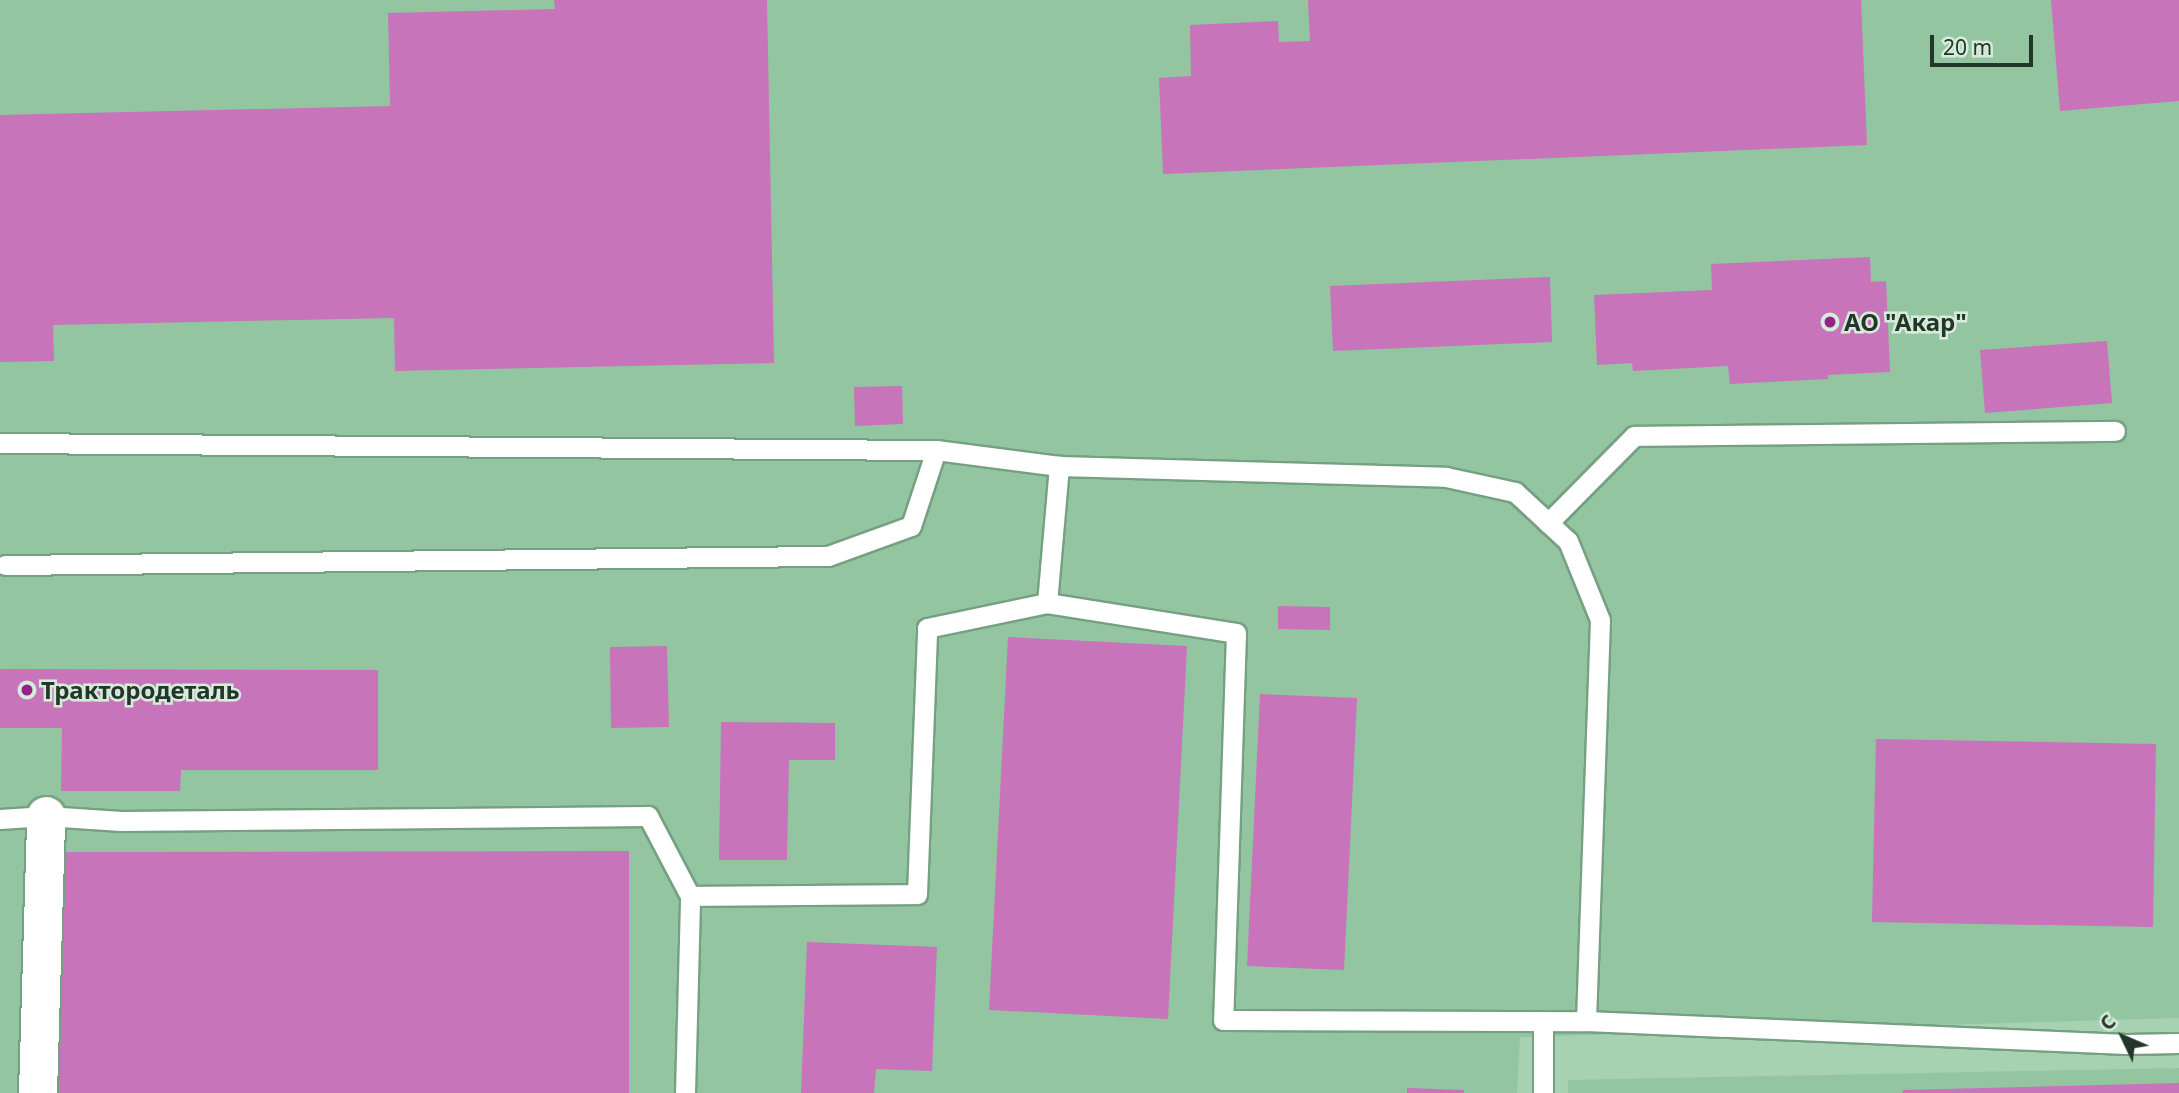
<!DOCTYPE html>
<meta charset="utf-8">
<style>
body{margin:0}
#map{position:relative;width:2179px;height:1093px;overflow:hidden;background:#a6d2b1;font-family:"Noto Sans",sans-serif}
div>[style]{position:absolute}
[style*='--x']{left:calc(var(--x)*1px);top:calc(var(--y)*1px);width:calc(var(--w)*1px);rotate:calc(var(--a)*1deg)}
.built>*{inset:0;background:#93c5a1}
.building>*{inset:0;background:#c774bb}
.roads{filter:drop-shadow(2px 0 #75a081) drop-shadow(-2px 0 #75a081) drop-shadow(0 2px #75a081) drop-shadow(0 -2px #75a081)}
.lane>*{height:19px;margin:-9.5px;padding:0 9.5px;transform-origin:9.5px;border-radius:9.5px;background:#fff}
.street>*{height:38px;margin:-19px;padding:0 19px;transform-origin:19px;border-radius:19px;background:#fff}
.dots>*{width:19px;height:19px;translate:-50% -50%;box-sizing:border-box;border:4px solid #d6ecdb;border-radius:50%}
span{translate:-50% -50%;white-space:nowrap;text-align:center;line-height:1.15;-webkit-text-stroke:5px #d6ecdb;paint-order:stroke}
.poi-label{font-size:24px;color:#243629;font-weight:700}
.left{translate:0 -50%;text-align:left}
.north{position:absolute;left:2088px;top:1002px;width:70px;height:70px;-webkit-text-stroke:5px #d6ecdb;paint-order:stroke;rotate:314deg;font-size:19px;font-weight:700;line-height:28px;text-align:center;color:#243629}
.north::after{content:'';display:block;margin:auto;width:24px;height:32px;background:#243629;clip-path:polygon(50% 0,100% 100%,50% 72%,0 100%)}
.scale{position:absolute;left:1930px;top:35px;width:103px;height:32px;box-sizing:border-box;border:4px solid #243629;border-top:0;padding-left:9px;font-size:21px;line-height:24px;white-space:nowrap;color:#243629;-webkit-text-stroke:5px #d6ecdb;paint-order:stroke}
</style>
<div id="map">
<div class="built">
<div style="clip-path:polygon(0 0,2179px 0,2179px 1018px,1520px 1037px,1517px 1093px,0 1093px)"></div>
<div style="clip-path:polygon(2179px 1068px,2179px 1093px,1568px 1093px,1568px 1080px)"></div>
</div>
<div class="building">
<div style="clip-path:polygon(554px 0,767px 0,774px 363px,395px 371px,394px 318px,53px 325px,54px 361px,0 362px,0 115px,390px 106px,388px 13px,555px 9px)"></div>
<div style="clip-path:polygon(1308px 0,1861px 0,1867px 145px,1163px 174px,1159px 78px,1191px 76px,1190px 25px,1278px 21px,1279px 42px,1310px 41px)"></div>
<div style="clip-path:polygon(2051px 0,2179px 0,2179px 101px,2060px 111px)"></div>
<div style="clip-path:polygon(1870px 257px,1871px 282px,1886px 281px,1890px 372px,1828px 375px,1828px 379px,1730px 384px,1728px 366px,1633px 371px,1632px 363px,1597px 365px,1594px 295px,1712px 290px,1711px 264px)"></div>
<div style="clip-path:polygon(1550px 277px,1552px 342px,1333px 351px,1330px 286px)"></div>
<div style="clip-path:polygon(2107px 341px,2112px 403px,1985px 413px,1980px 350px)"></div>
<div style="clip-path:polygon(902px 386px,903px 424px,855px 426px,854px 387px)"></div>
<div style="clip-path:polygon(1278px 606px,1330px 607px,1330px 630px,1278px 629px)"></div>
<div style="clip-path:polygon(1008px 637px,1187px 646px,1168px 1019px,989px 1010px)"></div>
<div style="clip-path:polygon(667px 646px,669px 727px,611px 728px,610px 647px)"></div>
<div style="clip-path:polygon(0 669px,378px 670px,378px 770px,181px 770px,180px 791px,61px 791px,62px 728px,0 728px)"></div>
<div style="clip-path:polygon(1260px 694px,1357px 698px,1344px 970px,1247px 966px)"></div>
<div style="clip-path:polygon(721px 722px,835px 723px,835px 760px,789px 760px,787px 860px,719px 860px)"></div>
<div style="clip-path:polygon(1876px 739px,2156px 744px,2153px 927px,1872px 922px)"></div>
<div style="clip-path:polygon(629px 851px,629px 1093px,59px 1093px,59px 852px)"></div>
<div style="clip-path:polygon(807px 942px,937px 947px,932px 1071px,876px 1069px,874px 1093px,801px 1093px)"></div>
<div style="clip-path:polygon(2179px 1083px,2179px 1093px,1903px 1093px,1903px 1090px)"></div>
<div style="clip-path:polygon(1407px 1088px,1464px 1090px,1464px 1093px,1407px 1093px)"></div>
</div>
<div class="roads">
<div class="lane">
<div style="--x:0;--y:443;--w:936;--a:0.43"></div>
<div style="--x:1548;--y:523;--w:122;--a:-45.3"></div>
<div style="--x:1634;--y:436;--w:481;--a:-0.6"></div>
<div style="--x:5;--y:565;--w:823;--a:-0.63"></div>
<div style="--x:828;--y:556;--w:88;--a:-19.9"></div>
<div style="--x:911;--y:526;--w:80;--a:-71.8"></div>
<div style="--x:936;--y:450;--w:124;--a:7.4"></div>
<div style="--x:1059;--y:466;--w:387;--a:1.6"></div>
<div style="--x:1446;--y:477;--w:71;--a:12.3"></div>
<div style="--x:1515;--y:492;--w:72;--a:42.8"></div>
<div style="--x:1568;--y:541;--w:85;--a:67.9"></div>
<div style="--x:1600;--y:620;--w:401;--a:92"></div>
<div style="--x:1047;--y:603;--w:138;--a:-85"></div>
<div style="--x:0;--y:819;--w:46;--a:-3.7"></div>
<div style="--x:46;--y:816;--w:75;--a:3.8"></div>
<div style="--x:121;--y:821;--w:527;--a:-0.54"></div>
<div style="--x:648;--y:816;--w:90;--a:62.3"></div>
<div style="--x:690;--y:896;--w:227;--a:-0.5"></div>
<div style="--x:917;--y:894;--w:266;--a:-87.8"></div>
<div style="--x:927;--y:628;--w:123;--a:-11.8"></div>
<div style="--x:1047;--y:603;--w:191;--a:9"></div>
<div style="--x:1236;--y:633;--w:387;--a:91.9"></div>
<div style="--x:1223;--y:1020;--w:363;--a:0.2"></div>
<div style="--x:1586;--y:1021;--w:541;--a:2.43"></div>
<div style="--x:2127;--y:1044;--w:52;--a:-1.1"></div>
<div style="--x:685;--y:1093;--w:197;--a:-88.5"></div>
<div style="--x:1543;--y:1093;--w:72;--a:-90"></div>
</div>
<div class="street">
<div style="--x:38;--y:1093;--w:277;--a:-88.3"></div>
</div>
</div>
<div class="dots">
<div style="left:1830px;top:322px;background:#912486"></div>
<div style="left:27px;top:690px;background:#912486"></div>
</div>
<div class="poi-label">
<span class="left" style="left:1844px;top:322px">АО "Акар"</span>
<span class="left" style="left:41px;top:690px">Трактородеталь</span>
</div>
<div class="north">С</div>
<div class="scale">20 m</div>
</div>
